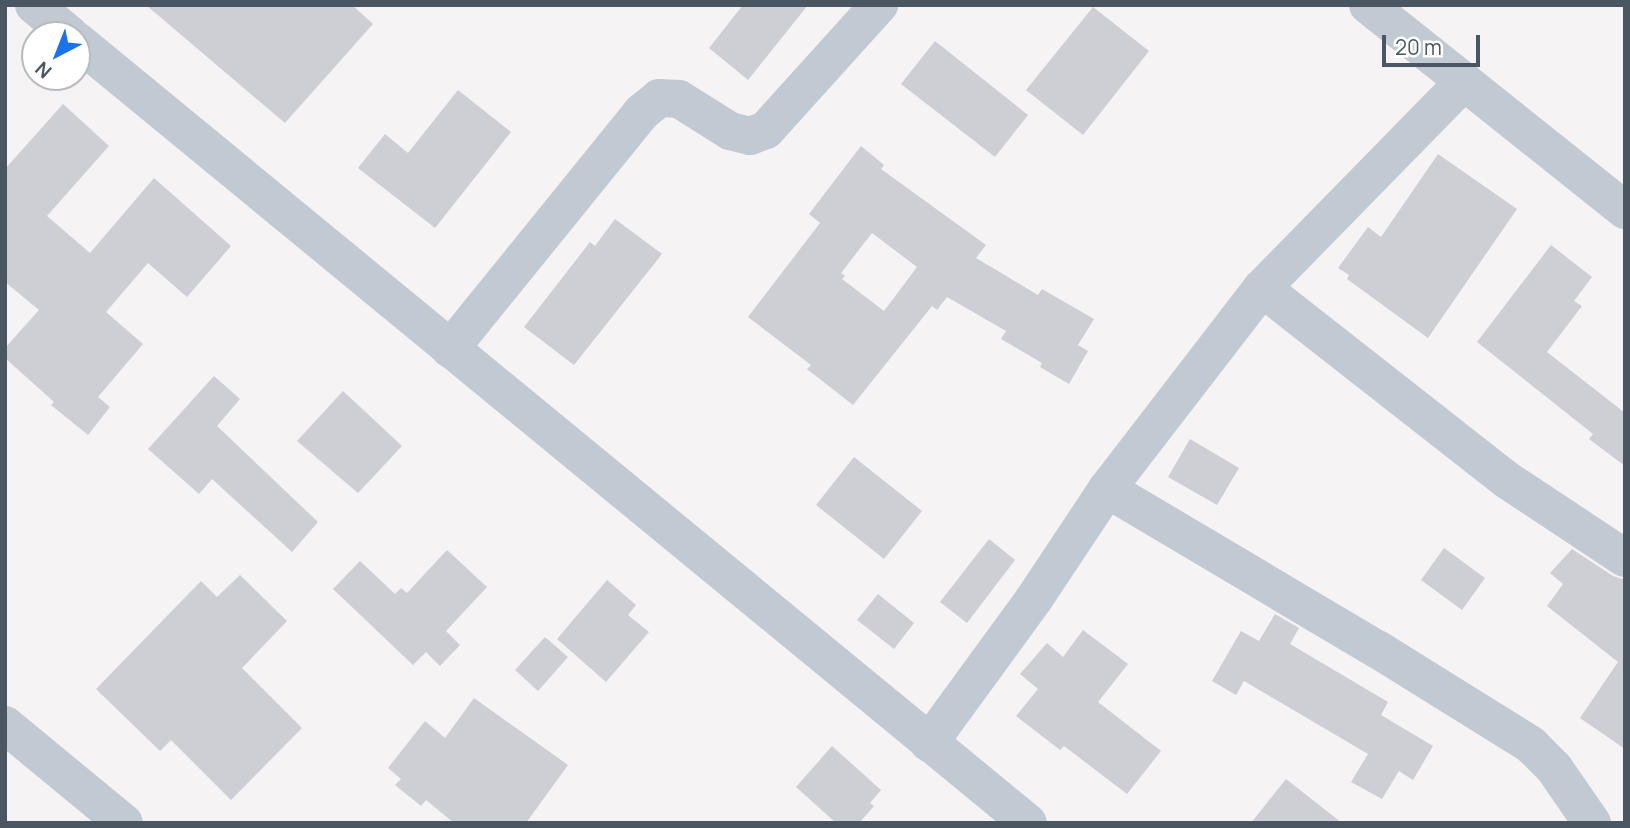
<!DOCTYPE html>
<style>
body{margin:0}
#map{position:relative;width:1630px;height:828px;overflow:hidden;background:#f5f3f3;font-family:Manrope,sans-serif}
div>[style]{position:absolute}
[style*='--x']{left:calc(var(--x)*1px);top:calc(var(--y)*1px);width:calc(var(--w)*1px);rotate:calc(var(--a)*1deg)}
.building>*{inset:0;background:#cdcfd5}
.minor>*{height:38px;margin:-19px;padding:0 19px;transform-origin:19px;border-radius:19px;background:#c1cad2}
span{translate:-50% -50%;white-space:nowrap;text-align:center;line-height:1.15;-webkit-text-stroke:6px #fff;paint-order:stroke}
.frame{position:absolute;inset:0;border:7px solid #4a5661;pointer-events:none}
.north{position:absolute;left:21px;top:21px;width:70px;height:70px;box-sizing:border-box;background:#fff;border:2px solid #b7bbc0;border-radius:50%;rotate:222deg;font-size:19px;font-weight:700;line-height:28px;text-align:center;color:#4a5661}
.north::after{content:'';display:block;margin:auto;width:24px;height:32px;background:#1a73e8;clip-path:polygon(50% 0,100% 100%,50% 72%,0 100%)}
.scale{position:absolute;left:1382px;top:35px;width:98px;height:32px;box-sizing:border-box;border:4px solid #4a5661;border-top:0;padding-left:9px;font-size:21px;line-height:24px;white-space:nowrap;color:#4a5661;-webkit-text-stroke:5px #fff;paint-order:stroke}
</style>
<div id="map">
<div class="building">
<div style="clip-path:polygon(146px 5px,352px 5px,373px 24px,285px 123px)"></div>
<div style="clip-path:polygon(743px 5px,808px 5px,748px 80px,709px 48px)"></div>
<div style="clip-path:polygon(1093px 7px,1149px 51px,1083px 135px,1026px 90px)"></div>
<div style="clip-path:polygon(935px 41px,1028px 115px,995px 157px,901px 84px)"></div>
<div style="clip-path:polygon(458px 90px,511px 132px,435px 228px,358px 168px,385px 134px,408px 153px)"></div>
<div style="clip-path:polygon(63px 104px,109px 146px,47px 216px,90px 253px,154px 178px,231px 246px,187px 297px,148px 263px,106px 312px,143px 344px,98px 397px,110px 407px,88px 435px,51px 405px,54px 402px,5px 358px,5px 348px,39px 310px,5px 282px,5px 169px)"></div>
<div style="clip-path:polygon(evenodd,861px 146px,884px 165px,881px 169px,986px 245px,976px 258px,1038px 295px,1042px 289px,1094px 319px,1078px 345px,1088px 351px,1069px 384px,1040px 367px,1042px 363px,1001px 339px,1006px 331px,947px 297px,937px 310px,932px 306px,853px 405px,807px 369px,811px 365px,748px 317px,820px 223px,809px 214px,861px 146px,872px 233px,917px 267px,884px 311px,842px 279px,845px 276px,841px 273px,872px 233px)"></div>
<div style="clip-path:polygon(1438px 154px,1517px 209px,1428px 338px,1347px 279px,1349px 275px,1338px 268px,1368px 227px,1381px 237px)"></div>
<div style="clip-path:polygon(615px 219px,662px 254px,574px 365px,524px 327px,590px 242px,595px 246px)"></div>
<div style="clip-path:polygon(1551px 245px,1592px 277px,1574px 301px,1582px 306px,1547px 352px,1625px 413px,1625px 466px,1589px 439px,1593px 434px,1477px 342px)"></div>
<div style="clip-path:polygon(214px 376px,240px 399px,217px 426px,318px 522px,292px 552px,212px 479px,199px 494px,148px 449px)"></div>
<div style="clip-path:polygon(343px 391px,402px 446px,358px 493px,297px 441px)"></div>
<div style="clip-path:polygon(1190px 439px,1239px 468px,1217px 505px,1168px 477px)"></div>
<div style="clip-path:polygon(854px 457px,922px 511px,884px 559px,816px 505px)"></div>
<div style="clip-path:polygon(989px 539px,1015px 560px,967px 623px,940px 602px)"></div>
<div style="clip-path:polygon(1444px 548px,1485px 578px,1462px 610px,1421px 580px)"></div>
<div style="clip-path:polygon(1572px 549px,1613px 576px,1625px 580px,1625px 749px,1580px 718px,1618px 662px,1547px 606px,1563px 584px,1550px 573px)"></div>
<div style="clip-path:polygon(447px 550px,487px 587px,446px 631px,460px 645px,440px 666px,426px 652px,413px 665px,333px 589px,360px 561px,395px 594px,401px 588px,407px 593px)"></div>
<div style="clip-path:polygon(240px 575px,287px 621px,242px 668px,302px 728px,231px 800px,171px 740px,160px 751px,96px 689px,201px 581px,217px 597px)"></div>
<div style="clip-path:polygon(607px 580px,636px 605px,628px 615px,649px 632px,606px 682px,557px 639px)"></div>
<div style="clip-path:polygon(878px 594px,914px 623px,894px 649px,857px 620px)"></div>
<div style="clip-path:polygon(1275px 614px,1299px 628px,1290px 644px,1388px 702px,1381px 715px,1433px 746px,1413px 780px,1399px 771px,1382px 799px,1351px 782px,1368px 754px,1244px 681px,1236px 695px,1212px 681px,1241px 631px,1259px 641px)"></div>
<div style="clip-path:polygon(1083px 630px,1128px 664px,1098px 702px,1161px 751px,1127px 794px,1064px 746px,1060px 750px,1016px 716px,1038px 689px,1020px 674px,1047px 643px,1063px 657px)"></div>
<div style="clip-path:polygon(545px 637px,568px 657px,538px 691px,515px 670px)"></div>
<div style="clip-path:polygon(474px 698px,568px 765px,526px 823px,454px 823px,426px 800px,421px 806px,395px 785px,401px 779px,388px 768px,425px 721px,445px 738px)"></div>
<div style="clip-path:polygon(832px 746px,881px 790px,870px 803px,874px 806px,859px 823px,836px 823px,796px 787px)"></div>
<div style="clip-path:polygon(1286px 779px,1342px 823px,1251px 823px)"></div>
</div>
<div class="minor">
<div style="--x:34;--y:5;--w:47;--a:39.8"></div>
<div style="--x:1368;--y:5;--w:329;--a:38.6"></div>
<div style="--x:77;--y:41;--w:1231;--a:39.43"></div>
<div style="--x:1262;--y:288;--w:311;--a:38.1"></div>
<div style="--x:1507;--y:480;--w:141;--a:33.5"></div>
<div style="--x:450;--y:349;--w:305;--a:-51"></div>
<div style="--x:642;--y:112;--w:22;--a:-39"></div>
<div style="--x:659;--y:98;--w:20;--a:3"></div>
<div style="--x:679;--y:99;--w:60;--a:32.1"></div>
<div style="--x:730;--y:131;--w:21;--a:14"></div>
<div style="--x:750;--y:136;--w:17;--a:-21"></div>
<div style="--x:766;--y:130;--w:169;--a:-47.9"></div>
<div style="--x:1107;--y:489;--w:314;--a:30.7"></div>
<div style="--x:1377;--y:649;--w:181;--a:31.9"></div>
<div style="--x:1531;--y:745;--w:33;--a:45"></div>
<div style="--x:1554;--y:768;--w:67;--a:55.4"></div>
<div style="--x:5;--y:725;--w:154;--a:39.5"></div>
<div style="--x:929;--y:743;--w:178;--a:-53.9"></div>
<div style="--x:1034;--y:599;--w:132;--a:-56.4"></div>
<div style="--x:1107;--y:489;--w:254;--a:-52.4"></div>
<div style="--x:1262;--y:288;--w:289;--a:-45.6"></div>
</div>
<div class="frame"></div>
<div class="north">N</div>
<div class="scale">20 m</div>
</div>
